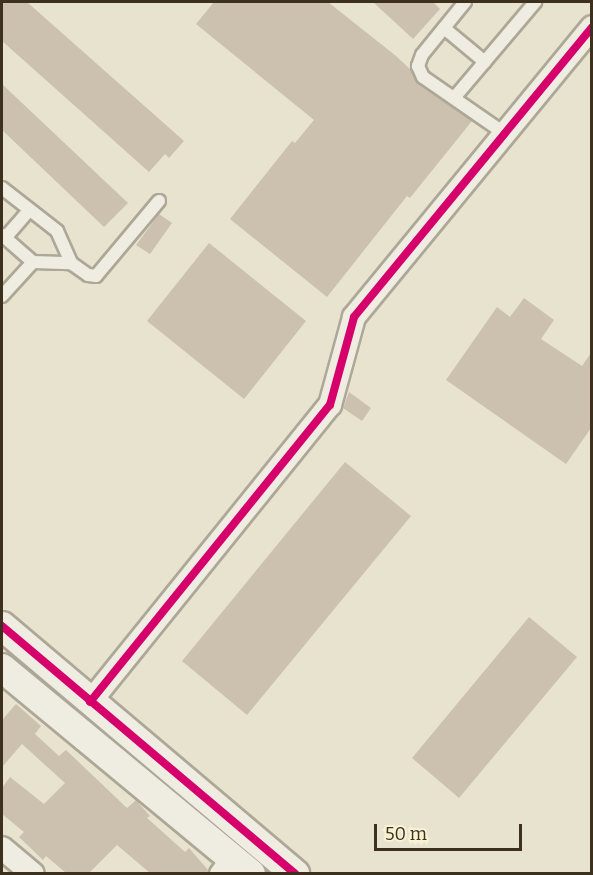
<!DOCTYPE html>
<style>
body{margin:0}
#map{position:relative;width:593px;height:875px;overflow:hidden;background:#e8e3ce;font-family:Bitter,serif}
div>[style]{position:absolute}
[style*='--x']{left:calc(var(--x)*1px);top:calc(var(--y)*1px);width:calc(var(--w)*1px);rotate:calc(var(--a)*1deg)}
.building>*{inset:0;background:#ccc1ae}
.roads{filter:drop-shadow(2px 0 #ada797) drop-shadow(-2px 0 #ada797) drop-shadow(0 2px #ada797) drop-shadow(0 -2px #ada797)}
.service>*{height:12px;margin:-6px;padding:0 6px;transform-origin:6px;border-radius:6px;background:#efece1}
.minor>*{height:22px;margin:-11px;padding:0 11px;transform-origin:11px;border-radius:11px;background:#efece1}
.tertiary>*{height:28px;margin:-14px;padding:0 14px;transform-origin:14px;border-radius:14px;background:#efece1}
.cycleway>*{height:8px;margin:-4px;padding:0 4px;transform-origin:4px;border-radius:4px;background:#d6006c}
span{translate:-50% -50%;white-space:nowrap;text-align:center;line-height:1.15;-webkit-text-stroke:6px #f9f2d4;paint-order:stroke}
.frame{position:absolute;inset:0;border:3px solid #3d301d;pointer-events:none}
.scale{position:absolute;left:374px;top:824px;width:148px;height:27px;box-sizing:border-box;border:3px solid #3d301d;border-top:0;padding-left:8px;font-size:18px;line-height:21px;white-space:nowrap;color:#3d301d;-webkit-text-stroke:4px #f9f2d4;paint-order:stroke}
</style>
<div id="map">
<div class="building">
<div style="clip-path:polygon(2px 2px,27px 2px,184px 141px,169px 158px,165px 154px,149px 172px,2px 41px)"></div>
<div style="clip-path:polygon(214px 2px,328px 2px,396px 56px,411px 70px,418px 84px,472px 121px,410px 198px,407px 196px,327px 297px,230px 219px,292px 141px,295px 143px,314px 120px,196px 24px)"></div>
<div style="clip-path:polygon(373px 2px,433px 2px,440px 9px,413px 39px)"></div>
<div style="clip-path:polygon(2px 84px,128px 203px,104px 227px,2px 130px)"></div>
<div style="clip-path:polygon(159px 214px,172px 223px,150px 254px,136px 245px)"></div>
<div style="clip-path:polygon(209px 243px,306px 321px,244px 399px,147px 321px)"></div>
<div style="clip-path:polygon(524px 298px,554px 320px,541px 339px,582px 366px,591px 353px,591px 428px,566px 464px,446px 380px,497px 307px,510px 317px)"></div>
<div style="clip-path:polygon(349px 392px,371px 408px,362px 421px,343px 408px)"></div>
<div style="clip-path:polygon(345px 462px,411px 516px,247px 715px,182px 661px)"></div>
<div style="clip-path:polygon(529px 617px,577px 657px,459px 798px,412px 758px)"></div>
<div style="clip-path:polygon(16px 704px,41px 726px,35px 734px,59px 756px,66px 750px,127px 808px,136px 800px,150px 816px,147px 818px,185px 852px,189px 848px,208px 870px,208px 873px,150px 873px,117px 845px,89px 873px,66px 873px,46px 856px,43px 860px,19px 837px,24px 832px,2px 814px,2px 788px,10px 777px,44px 804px,65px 783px,22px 744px,2px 767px,2px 720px)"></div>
</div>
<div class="roads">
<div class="service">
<div style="--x:465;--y:2;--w:68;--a:129.1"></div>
<div style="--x:422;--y:55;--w:12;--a:110"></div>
<div style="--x:418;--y:66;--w:12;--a:66"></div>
<div style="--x:423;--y:77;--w:98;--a:34.7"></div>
<div style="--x:444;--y:28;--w:53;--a:39.7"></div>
<div style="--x:454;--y:98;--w:126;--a:-49.8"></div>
<div style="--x:2;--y:188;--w:70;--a:38"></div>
<div style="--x:57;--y:231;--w:35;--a:66"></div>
<div style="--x:71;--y:263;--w:21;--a:35"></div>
<div style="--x:88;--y:275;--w:8;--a:7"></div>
<div style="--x:96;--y:276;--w:98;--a:-50"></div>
<div style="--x:2;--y:235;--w:41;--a:41.1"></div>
<div style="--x:33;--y:262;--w:38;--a:2"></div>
<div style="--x:5;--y:238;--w:37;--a:-49"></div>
<div style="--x:2;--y:296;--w:46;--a:-47.6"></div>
</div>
<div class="minor">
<div style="--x:90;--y:702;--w:382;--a:-51.1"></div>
<div style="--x:330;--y:405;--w:91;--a:-74.7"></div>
<div style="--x:354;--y:317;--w:375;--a:-50.6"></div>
<div style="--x:2;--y:848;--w:40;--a:40"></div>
<div style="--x:221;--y:874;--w:20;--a:-53"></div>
</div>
<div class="tertiary">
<div style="--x:2;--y:626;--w:384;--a:40.2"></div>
<div style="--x:2;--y:668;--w:323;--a:39.6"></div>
</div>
</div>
<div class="cycleway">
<div style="--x:2;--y:626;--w:384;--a:40.2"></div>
<div style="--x:90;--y:702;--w:382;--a:-51.1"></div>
<div style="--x:330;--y:405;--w:91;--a:-74.7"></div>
<div style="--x:354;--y:317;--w:375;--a:-50.6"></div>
</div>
<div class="frame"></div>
<div class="scale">50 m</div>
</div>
